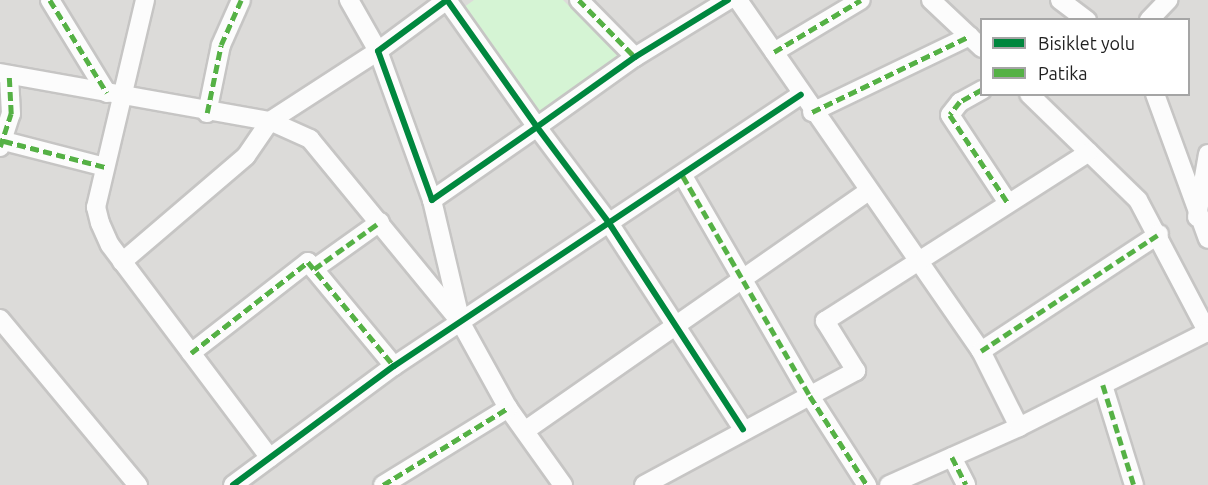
<!DOCTYPE html>
<style>
body{margin:0}
#map{position:relative;width:1208px;height:485px;overflow:hidden;background:#edebe8;font-family:Ubuntu,sans-serif}
div>[style]{position:absolute}
[style*='--x']{left:calc(var(--x)*1px);top:calc(var(--y)*1px);width:calc(var(--w)*1px);rotate:calc(var(--a)*1deg)}
.residential>*{inset:0;background:#dcdbd9}
.park>*{inset:0;background:#d5f4d4}
.roads{filter:drop-shadow(2px 0 #c6c5c4) drop-shadow(-2px 0 #c6c5c4) drop-shadow(0 2px #c6c5c4) drop-shadow(0 -2px #c6c5c4)}
.minor>*{height:18px;margin:-9px;padding:0 9px;transform-origin:9px;border-radius:9px;background:#fcfcfc}
.quiet>*{height:4.5px;margin-top:-2.25px;transform-origin:0;background:repeating-linear-gradient(90deg,#55b145 0 9px,transparent 0 13.5px)}
.cycleway>*{height:6px;margin:-3px;padding:0 3px;transform-origin:3px;border-radius:3px;background:#00873e}
span{translate:-50% -50%;white-space:nowrap;text-align:center;line-height:1.15;-webkit-text-stroke:6px #fff;paint-order:stroke}
.legend{position:absolute;left:980px;top:18px;width:210px;height:78px;box-sizing:border-box;background:#fff;border:2px solid #a5a5a5;margin:0;padding:8px 10px;list-style:none;font-size:18px;color:#1f1f1f}
.legend li{display:flex;align-items:center;gap:12px;height:30px}
.legend b{width:30px;border:2px solid #a5a5a5}
</style>
<div id="map">
<div class="residential">
<div style="clip-path:polygon(evenodd,0 0,1208px 0,1208px 485px,0 485px,0 0,982px 20px,1188px 20px,1188px 94px,982px 94px,982px 20px)"></div>
</div>
<div class="park">
<div style="clip-path:polygon(474px 0,563px 0,620px 57px,540px 114px,460px 10px)"></div>
</div>
<div class="roads">
<div class="minor">
<div style="--x:50;--y:0;--w:109;--a:58.5"></div>
<div style="--x:145;--y:0;--w:213;--a:103.3"></div>
<div style="--x:96;--y:207;--w:16;--a:76"></div>
<div style="--x:100;--y:223;--w:24;--a:66"></div>
<div style="--x:110;--y:245;--w:266;--a:53.1"></div>
<div style="--x:579;--y:0;--w:80;--a:45.5"></div>
<div style="--x:728;--y:0;--w:109;--a:148.5"></div>
<div style="--x:635;--y:57;--w:120;--a:144.5"></div>
<div style="--x:537;--y:127;--w:128;--a:145.2"></div>
<div style="--x:432;--y:200;--w:158;--a:-109.9"></div>
<div style="--x:378;--y:51;--w:86;--a:-36.5"></div>
<div style="--x:447;--y:0;--w:156;--a:54.7"></div>
<div style="--x:537;--y:127;--w:120;--a:53.1"></div>
<div style="--x:609;--y:223;--w:246;--a:57"></div>
<div style="--x:738;--y:0;--w:427;--a:55.3"></div>
<div style="--x:981;--y:351;--w:85;--a:63.4"></div>
<div style="--x:931;--y:0;--w:70;--a:43.3"></div>
<div style="--x:1060;--y:0;--w:34;--a:37"></div>
<div style="--x:1149;--y:20;--w:28;--a:-46"></div>
<div style="--x:774;--y:52;--w:101;--a:-30.9"></div>
<div style="--x:0;--y:73;--w:274;--a:10.1"></div>
<div style="--x:270;--y:121;--w:44;--a:24.2"></div>
<div style="--x:310;--y:139;--w:238;--a:50.6"></div>
<div style="--x:982;--y:90;--w:25;--a:151"></div>
<div style="--x:960;--y:102;--w:16;--a:128"></div>
<div style="--x:950;--y:115;--w:105;--a:56.6"></div>
<div style="--x:1029;--y:94;--w:152;--a:44.2"></div>
<div style="--x:1138;--y:200;--w:150;--a:62.2"></div>
<div style="--x:1155;--y:94;--w:154;--a:69.9"></div>
<div style="--x:812;--y:112;--w:175;--a:-25.7"></div>
<div style="--x:207;--y:113;--w:69;--a:-78.4"></div>
<div style="--x:221;--y:45;--w:49;--a:-66"></div>
<div style="--x:4;--y:141;--w:104;--a:14.4"></div>
<div style="--x:0;--y:147;--w:35;--a:-72"></div>
<div style="--x:11;--y:114;--w:39;--a:-93"></div>
<div style="--x:683;--y:176;--w:254;--a:60"></div>
<div style="--x:810;--y:396;--w:106;--a:57.4"></div>
<div style="--x:432;--y:200;--w:126;--a:76.7"></div>
<div style="--x:461;--y:323;--w:97;--a:61.1"></div>
<div style="--x:508;--y:408;--w:95;--a:54.5"></div>
<div style="--x:1197;--y:217;--w:64;--a:-80.1"></div>
<div style="--x:122;--y:262;--w:163;--a:-40.5"></div>
<div style="--x:246;--y:156;--w:42;--a:-55.6"></div>
<div style="--x:270;--y:121;--w:129;--a:-32.9"></div>
<div style="--x:378;--y:51;--w:59;--a:-119.6"></div>
<div style="--x:314;--y:269;--w:81;--a:-35.5"></div>
<div style="--x:0;--y:319;--w:216;--a:50.3"></div>
<div style="--x:981;--y:351;--w:213;--a:-33.3"></div>
<div style="--x:191;--y:353;--w:148;--a:-37.9"></div>
<div style="--x:308;--y:262;--w:135;--a:50.4"></div>
<div style="--x:1103;--y:385;--w:105;--a:72.8"></div>
<div style="--x:526;--y:430;--w:417;--a:-34.9"></div>
<div style="--x:952;--y:457;--w:31;--a:63"></div>
<div style="--x:233;--y:485;--w:200;--a:-36.5"></div>
<div style="--x:394;--y:366;--w:489;--a:-33.7"></div>
<div style="--x:383;--y:485;--w:147;--a:-31.6"></div>
<div style="--x:644;--y:485;--w:241;--a:-28.3"></div>
<div style="--x:856;--y:371;--w:59;--a:-121.8"></div>
<div style="--x:825;--y:321;--w:313;--a:-32.6"></div>
<div style="--x:889;--y:485;--w:142;--a:-24"></div>
<div style="--x:1019;--y:427;--w:211;--a:-26.8"></div>
</div>
</div>
<div class="quiet">
<div style="--x:50;--y:0;--w:109;--a:58.5"></div>
<div style="--x:579;--y:0;--w:80;--a:45.5"></div>
<div style="--x:774;--y:52;--w:101;--a:-30.9"></div>
<div style="--x:982;--y:90;--w:25;--a:151"></div>
<div style="--x:960;--y:102;--w:16;--a:128"></div>
<div style="--x:950;--y:115;--w:105;--a:56.6"></div>
<div style="--x:812;--y:112;--w:175;--a:-25.7"></div>
<div style="--x:207;--y:113;--w:69;--a:-78.4"></div>
<div style="--x:221;--y:45;--w:49;--a:-66"></div>
<div style="--x:4;--y:141;--w:104;--a:14.4"></div>
<div style="--x:0;--y:147;--w:35;--a:-72"></div>
<div style="--x:11;--y:114;--w:39;--a:-93"></div>
<div style="--x:683;--y:176;--w:254;--a:60"></div>
<div style="--x:810;--y:396;--w:106;--a:57.4"></div>
<div style="--x:314;--y:269;--w:81;--a:-35.5"></div>
<div style="--x:981;--y:351;--w:213;--a:-33.3"></div>
<div style="--x:191;--y:353;--w:148;--a:-37.9"></div>
<div style="--x:308;--y:262;--w:135;--a:50.4"></div>
<div style="--x:1103;--y:385;--w:105;--a:72.8"></div>
<div style="--x:952;--y:457;--w:31;--a:63"></div>
<div style="--x:383;--y:485;--w:147;--a:-31.6"></div>
</div>
<div class="cycleway">
<div style="--x:728;--y:0;--w:109;--a:148.5"></div>
<div style="--x:635;--y:57;--w:120;--a:144.5"></div>
<div style="--x:537;--y:127;--w:128;--a:145.2"></div>
<div style="--x:432;--y:200;--w:158;--a:-109.9"></div>
<div style="--x:378;--y:51;--w:86;--a:-36.5"></div>
<div style="--x:447;--y:0;--w:156;--a:54.7"></div>
<div style="--x:537;--y:127;--w:120;--a:53.1"></div>
<div style="--x:609;--y:223;--w:246;--a:57"></div>
<div style="--x:233;--y:485;--w:200;--a:-36.5"></div>
<div style="--x:394;--y:366;--w:489;--a:-33.7"></div>
</div>
<ul class="legend">
<li><b style="height:8px;background:#00873e"></b>Bisiklet yolu</li>
<li><b style="height:8px;background:#55b145"></b>Patika</li>
</ul>
</div>
